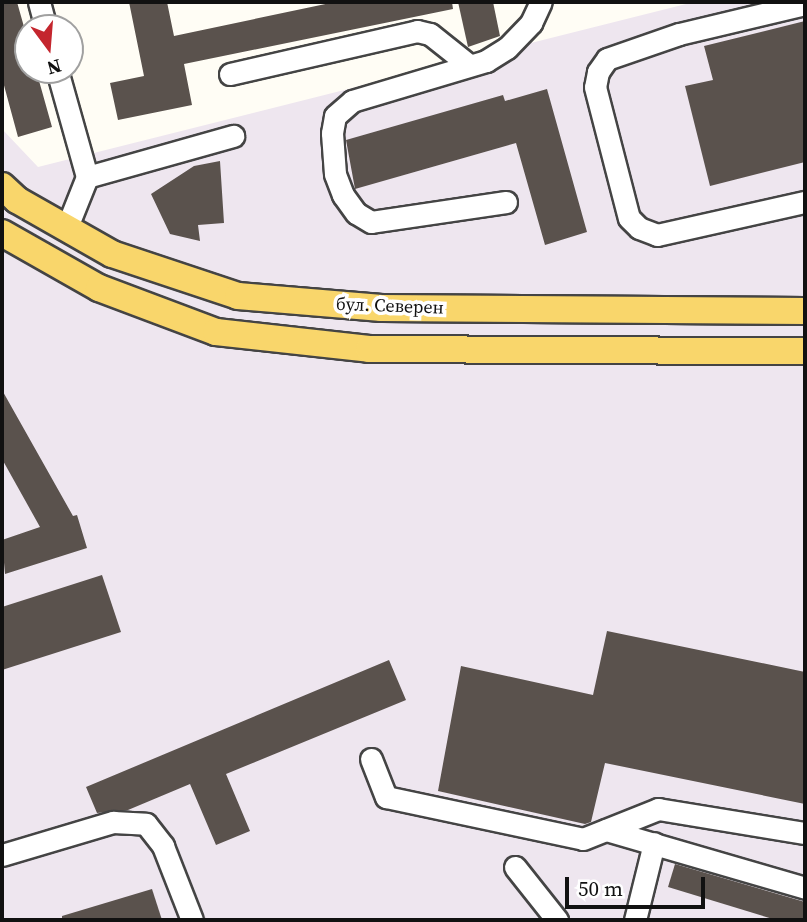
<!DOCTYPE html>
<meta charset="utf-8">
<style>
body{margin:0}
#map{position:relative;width:807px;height:922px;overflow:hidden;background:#fffdf5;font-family:"Source Serif 4",serif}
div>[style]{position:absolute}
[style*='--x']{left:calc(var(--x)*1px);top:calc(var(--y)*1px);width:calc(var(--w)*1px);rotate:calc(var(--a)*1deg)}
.industrial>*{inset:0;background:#eee6ef}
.building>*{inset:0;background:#5a524d}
.roads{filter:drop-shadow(2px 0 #444) drop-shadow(-2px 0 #444) drop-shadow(0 2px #444) drop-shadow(0 -2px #444)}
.minor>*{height:21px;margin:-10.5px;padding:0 10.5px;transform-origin:10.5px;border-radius:10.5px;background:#fff}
.major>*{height:26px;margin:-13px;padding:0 13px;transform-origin:13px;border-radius:13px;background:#f9d66b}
span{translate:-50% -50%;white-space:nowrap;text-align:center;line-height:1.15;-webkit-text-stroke:7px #fff;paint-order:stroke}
.street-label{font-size:18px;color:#111}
.frame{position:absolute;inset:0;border:4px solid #111;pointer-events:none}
.north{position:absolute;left:14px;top:14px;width:70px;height:70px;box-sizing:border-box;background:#fff;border:2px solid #a0a0a0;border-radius:50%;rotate:164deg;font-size:19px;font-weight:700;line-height:28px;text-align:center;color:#111}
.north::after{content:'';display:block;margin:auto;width:24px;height:32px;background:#c4262e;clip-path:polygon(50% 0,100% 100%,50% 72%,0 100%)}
.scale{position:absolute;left:565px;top:877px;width:140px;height:32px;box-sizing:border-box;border:4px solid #111;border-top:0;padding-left:9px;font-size:21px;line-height:24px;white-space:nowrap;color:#111;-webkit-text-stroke:5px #fff;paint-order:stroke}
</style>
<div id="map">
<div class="industrial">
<div style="clip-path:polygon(694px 2px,805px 2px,805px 920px,2px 920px,2px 129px,38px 167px)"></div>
</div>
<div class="building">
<div style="clip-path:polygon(2px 2px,17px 2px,28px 41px,28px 70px,36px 70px,52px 127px,18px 137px,2px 78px)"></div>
<div style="clip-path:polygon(129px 2px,167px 2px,174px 36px,335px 2px,452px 2px,453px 9px,184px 64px,192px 105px,118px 120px,110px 83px,144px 76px)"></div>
<div style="clip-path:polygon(458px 2px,493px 2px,500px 36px,468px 47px)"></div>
<div style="clip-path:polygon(805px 21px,805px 162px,710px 186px,685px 86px,713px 80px,704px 46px)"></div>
<div style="clip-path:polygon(547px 89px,587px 232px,545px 245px,516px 143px,355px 189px,346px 140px,503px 95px,505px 101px)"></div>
<div style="clip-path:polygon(220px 161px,224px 223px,198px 225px,200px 241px,170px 234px,151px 194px,194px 166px)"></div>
<div style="clip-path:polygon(2px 390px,73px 516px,77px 515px,87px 548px,5px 574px,2px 540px,40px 527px,2px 459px)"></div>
<div style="clip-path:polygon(102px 575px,121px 632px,2px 670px,2px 607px)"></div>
<div style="clip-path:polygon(607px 631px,805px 672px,805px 804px,605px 763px,591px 822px,585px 824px,438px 791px,461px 666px,593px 695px)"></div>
<div style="clip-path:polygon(389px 660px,406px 700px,226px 774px,250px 831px,216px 845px,190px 784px,128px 810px,97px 813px,86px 787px)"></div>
<div style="clip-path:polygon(675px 864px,805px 902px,805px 920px,776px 920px,668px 887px)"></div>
<div style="clip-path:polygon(152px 889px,162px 920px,62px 920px,62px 916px)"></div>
</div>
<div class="roads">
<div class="minor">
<div style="--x:39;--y:2;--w:27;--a:75"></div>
<div style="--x:805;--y:4;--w:130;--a:166.6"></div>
<div style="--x:679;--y:34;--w:76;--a:160.9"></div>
<div style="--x:607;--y:59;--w:16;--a:125"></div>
<div style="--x:598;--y:72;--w:15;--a:101"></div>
<div style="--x:595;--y:87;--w:135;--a:75.5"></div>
<div style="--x:629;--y:218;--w:14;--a:45"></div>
<div style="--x:639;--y:228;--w:19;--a:21"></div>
<div style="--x:657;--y:235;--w:152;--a:-12.6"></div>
<div style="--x:57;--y:70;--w:111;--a:74.3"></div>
<div style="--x:87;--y:177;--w:54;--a:111.8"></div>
<div style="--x:230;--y:74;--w:192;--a:-12.9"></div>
<div style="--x:417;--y:31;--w:13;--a:13"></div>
<div style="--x:430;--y:34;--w:50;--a:38.5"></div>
<div style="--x:87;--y:177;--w:152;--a:-15.7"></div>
<div style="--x:506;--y:202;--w:136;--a:171.6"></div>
<div style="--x:371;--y:222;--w:17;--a:-149"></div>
<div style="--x:356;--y:213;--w:22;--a:-126"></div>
<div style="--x:343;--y:195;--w:22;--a:-111"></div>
<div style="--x:335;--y:174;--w:41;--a:-94.2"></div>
<div style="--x:332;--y:133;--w:17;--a:-80"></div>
<div style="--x:335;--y:116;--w:23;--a:-41"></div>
<div style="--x:352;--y:101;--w:140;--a:-16.6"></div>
<div style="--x:486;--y:61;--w:25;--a:-32"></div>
<div style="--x:507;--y:48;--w:35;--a:-46"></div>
<div style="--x:531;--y:23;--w:23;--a:-65"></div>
<div style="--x:371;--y:759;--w:41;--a:68.5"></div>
<div style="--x:386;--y:797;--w:201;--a:12"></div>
<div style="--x:583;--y:839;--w:81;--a:-21.8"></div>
<div style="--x:658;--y:809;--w:149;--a:9.3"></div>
<div style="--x:606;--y:830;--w:207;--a:16.2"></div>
<div style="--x:2;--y:855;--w:116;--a:-16.6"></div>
<div style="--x:113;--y:822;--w:33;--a:3"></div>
<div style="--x:146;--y:824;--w:28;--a:52"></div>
<div style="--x:163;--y:846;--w:79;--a:68.6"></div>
<div style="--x:515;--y:867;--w:68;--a:51.6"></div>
<div style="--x:635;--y:920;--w:79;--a:-76.1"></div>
</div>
<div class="major">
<div style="--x:2;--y:186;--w:21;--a:43"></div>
<div style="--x:17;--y:200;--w:109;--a:29.6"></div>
<div style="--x:112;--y:254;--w:133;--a:18.4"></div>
<div style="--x:238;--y:296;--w:144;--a:4.8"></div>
<div style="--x:382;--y:308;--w:423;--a:0.4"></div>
<div style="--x:2;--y:233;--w:112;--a:29.6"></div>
<div style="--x:99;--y:288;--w:125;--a:20.6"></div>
<div style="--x:216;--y:332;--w:154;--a:6.3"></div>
<div style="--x:369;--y:349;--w:436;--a:0.3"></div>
</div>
</div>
<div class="street-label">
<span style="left:390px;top:306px;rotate:2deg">бул. Северен</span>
</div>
<div class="frame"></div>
<div class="north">N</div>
<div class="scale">50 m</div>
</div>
